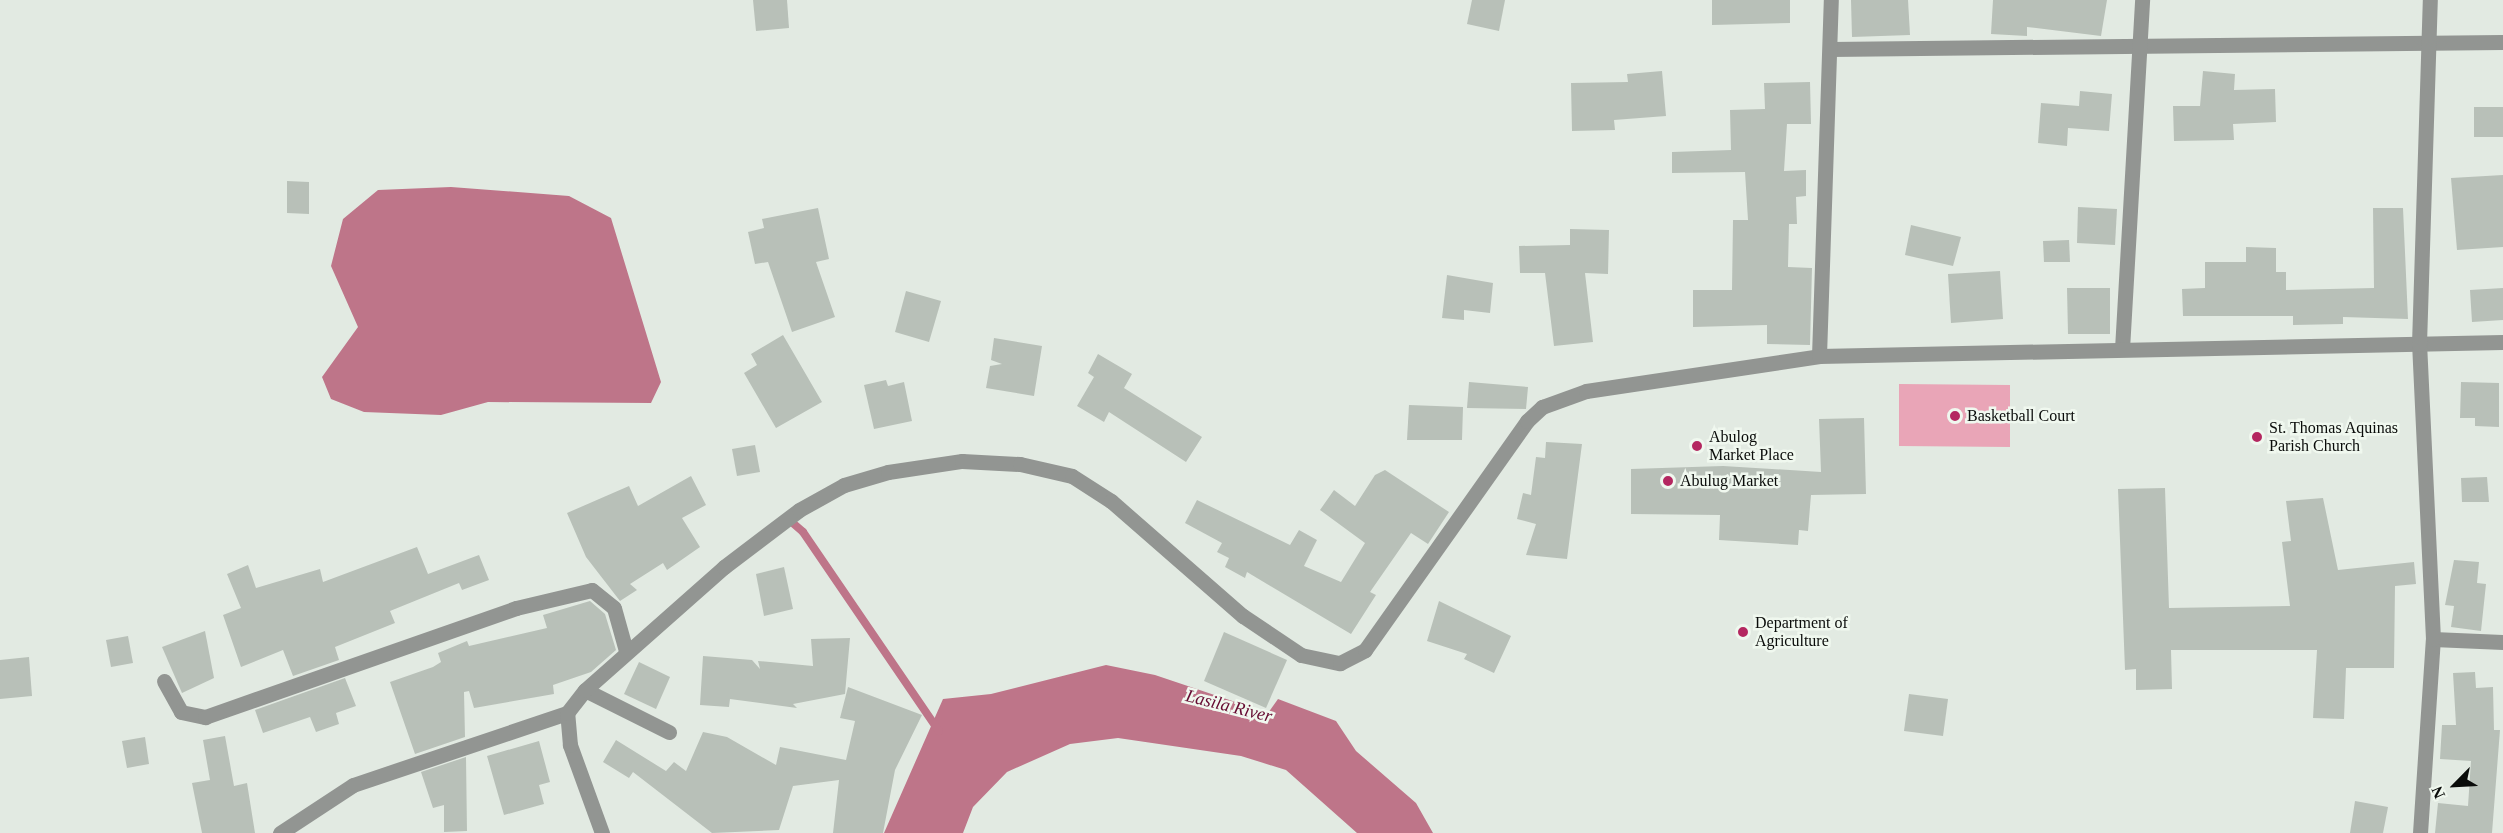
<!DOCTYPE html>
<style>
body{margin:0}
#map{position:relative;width:2503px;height:833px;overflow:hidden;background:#e2eae2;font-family:"Times New Roman",serif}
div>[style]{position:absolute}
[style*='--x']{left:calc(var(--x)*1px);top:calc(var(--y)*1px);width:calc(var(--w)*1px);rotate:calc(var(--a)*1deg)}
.green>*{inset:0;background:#e9a5b7}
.water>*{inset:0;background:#be7589}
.stream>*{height:8px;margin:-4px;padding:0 4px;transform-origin:4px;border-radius:4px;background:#be7589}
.building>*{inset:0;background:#b8c0b8}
.minor>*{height:15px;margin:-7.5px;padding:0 7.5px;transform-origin:7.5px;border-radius:7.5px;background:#929592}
.dots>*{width:16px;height:16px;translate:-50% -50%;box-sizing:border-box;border:3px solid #f0f8ef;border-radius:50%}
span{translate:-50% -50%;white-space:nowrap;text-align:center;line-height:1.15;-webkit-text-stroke:5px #f0f8ef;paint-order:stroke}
.poi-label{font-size:16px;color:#0a0c0a}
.left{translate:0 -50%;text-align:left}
.water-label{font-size:18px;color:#650a31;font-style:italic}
.north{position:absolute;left:2425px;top:755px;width:60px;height:60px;-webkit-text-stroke:4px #f0f8ef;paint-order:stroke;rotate:246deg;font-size:16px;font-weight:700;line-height:24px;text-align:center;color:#0a0c0a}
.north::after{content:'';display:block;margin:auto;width:21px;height:27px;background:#0a0c0a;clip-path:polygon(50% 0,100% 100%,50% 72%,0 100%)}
</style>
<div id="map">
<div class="green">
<div style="clip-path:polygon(1899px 384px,2010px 385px,2010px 447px,1899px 446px)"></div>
</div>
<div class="water">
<div style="clip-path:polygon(451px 187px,569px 196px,611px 218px,661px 382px,651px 403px,488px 402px,441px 415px,364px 412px,331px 399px,322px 377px,358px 327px,331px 266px,343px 219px,378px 190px)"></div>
<div style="clip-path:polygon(1106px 665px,1155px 675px,1268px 713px,1278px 699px,1336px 721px,1356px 751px,1416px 803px,1433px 833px,1357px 833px,1286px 770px,1241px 756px,1118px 738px,1070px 744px,1007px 772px,973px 807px,963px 833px,884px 833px,943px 699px,991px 694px)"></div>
</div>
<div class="stream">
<div style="--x:787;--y:518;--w:21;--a:41"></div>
<div style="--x:803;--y:532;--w:241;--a:55.7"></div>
</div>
<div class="building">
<div style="clip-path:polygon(753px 0,787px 0,789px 28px,756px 31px)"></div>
<div style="clip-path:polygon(1472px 0,1505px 0,1499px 31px,1467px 24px)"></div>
<div style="clip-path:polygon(1712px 0,1790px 0,1790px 23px,1712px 25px)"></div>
<div style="clip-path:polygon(1851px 0,1908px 0,1910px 35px,1852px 37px)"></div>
<div style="clip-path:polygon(1993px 0,2107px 0,2101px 36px,2027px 27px,2027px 36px,1991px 34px)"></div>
<div style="clip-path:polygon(1662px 71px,1666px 116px,1614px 120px,1615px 130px,1572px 131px,1571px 83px,1628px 82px,1627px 74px)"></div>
<div style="clip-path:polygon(2203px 71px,2235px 74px,2234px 90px,2275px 89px,2276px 122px,2233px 124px,2234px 140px,2174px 141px,2173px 106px,2200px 106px)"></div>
<div style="clip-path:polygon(1810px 82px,1811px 124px,1787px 124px,1784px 171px,1806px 170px,1806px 196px,1796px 197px,1797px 224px,1789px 224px,1788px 267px,1812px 268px,1810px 345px,1767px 344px,1767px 325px,1693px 327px,1693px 290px,1732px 290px,1733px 220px,1748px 220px,1745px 172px,1672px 173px,1672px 152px,1731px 150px,1730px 110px,1765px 109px,1764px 83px)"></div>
<div style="clip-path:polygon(2080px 91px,2112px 94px,2109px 131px,2068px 128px,2067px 146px,2038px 143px,2041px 103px,2079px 106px)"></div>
<div style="clip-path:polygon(2474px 107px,2503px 107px,2503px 137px,2474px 137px)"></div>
<div style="clip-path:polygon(2503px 175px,2503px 247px,2457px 250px,2451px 178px)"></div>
<div style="clip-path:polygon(287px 181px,309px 182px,309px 214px,287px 213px)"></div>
<div style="clip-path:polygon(2078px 207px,2117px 209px,2115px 245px,2077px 243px)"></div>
<div style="clip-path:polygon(818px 208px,829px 259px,816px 262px,835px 317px,792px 332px,768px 262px,755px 264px,748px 232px,764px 228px,762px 219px)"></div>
<div style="clip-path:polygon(2373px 208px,2403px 208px,2408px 319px,2343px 317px,2343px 324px,2293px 325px,2293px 316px,2183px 316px,2182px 289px,2205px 288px,2205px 262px,2246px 262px,2246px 247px,2276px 248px,2276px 272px,2286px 272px,2286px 290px,2374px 288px)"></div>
<div style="clip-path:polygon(1911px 225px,1961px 237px,1953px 266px,1905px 255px)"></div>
<div style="clip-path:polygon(1570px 229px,1609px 230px,1608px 274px,1585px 273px,1593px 342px,1554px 346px,1545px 273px,1520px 273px,1519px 246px,1570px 245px)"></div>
<div style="clip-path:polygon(2069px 240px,2070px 262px,2044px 262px,2043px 241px)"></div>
<div style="clip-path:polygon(2000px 271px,2003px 319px,1951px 323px,1948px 274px)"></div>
<div style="clip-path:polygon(1447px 275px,1493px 283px,1490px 313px,1464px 310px,1464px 320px,1442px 318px)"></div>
<div style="clip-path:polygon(2067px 288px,2110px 288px,2110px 334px,2068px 334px)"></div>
<div style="clip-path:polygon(2503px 288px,2503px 320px,2472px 322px,2470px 290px)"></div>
<div style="clip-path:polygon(906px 291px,941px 301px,929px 342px,895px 332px)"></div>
<div style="clip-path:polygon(783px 335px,822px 402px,776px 428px,744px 373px,757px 365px,751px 354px)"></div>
<div style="clip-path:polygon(994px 338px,1042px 346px,1034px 396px,986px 388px,990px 366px,1002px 364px,991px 360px)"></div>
<div style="clip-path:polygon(1098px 354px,1132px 374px,1124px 388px,1202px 437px,1186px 462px,1109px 412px,1104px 422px,1077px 406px,1094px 377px,1088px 373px)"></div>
<div style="clip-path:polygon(886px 380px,888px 386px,904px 382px,912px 421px,874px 429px,864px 385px)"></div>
<div style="clip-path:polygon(1469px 382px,1528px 387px,1526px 409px,1467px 408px)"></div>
<div style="clip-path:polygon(2461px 382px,2499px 383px,2499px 427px,2475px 426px,2475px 418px,2460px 418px)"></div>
<div style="clip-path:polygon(1409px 405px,1463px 407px,1462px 440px,1407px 440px)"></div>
<div style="clip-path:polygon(1864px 418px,1866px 494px,1811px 495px,1808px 531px,1799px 530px,1798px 545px,1719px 540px,1720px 515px,1631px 514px,1631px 469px,1723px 466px,1821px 472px,1819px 419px)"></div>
<div style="clip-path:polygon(1546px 442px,1582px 444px,1567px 559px,1526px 555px,1536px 524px,1517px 519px,1523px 493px,1531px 495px,1536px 457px,1545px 458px)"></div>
<div style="clip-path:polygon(755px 445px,760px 472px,737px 476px,732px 449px)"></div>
<div style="clip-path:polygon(1385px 470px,1449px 512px,1428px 544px,1411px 533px,1370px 592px,1376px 595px,1351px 634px,1247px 572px,1245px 578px,1225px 567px,1229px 558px,1217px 552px,1222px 543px,1185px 523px,1197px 500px,1290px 545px,1299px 530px,1317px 540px,1304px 566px,1341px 582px,1365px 543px,1320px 510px,1334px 490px,1355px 506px,1375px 475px)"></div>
<div style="clip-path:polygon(691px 476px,706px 505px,682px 518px,700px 547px,667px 570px,663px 563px,630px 584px,637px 590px,620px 601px,586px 557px,567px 513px,629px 486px,638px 506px)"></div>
<div style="clip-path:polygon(2487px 477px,2489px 502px,2462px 502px,2461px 478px)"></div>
<div style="clip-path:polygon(2165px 488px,2169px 608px,2290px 606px,2282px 542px,2291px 541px,2286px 501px,2323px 498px,2338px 570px,2414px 562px,2416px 584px,2395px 586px,2394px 668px,2346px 668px,2344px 719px,2313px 718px,2317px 650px,2171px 650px,2172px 689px,2136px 690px,2136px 669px,2125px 670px,2118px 489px)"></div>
<div style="clip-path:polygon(417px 547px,428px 574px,479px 555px,489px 580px,462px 590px,459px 583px,390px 611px,395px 623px,335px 647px,339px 660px,293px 676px,283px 650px,241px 667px,223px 615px,241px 608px,227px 574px,248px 565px,256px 588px,320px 569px,323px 582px)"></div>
<div style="clip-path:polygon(2454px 560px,2479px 562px,2477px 583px,2486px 584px,2481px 631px,2451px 627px,2454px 606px,2445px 605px)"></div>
<div style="clip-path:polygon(784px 567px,793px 609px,764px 616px,756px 574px)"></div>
<div style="clip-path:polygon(590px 601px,605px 614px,616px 650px,591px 672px,553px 685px,554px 694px,474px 708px,469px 691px,464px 692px,465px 737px,415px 754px,390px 682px,433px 667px,441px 662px,438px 653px,467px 641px,469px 646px,547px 628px,543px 615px)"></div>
<div style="clip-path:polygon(1439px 601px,1511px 636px,1494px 673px,1464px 659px,1467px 654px,1427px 641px)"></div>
<div style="clip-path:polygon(205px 631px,214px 678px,182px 693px,162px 647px)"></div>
<div style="clip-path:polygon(1224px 632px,1287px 660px,1266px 708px,1204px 681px)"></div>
<div style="clip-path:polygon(128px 636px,133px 663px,111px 667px,106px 640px)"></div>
<div style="clip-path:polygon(850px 638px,845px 694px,793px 704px,797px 708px,730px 699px,729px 707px,700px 705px,703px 656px,752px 660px,760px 669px,758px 661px,813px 666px,811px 639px)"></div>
<div style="clip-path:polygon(29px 657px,32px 696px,0 699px,0 660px)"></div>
<div style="clip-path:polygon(639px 662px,670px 677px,656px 709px,624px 694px)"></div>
<div style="clip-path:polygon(2475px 672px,2476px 688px,2493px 687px,2494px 730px,2500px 730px,2492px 833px,2435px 833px,2438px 803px,2468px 806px,2471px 761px,2440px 759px,2442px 725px,2456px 725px,2453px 673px)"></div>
<div style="clip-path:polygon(345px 678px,356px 706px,336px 713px,339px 724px,316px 732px,310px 717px,263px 733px,255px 710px)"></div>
<div style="clip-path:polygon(848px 687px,922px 715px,895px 770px,883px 833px,833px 833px,839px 780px,793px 786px,779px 830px,712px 833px,633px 772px,629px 778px,603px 762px,616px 740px,666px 771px,674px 762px,686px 771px,703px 732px,727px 737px,776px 765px,780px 747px,846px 760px,855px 721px,840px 718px)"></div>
<div style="clip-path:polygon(1909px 694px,1948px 699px,1943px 736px,1904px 731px)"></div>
<div style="clip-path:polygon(225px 736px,234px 786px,247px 783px,255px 833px,202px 833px,192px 783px,210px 780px,203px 740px)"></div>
<div style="clip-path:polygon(145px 737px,149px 764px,127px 768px,122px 741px)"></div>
<div style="clip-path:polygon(539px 741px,550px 782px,539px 785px,544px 804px,504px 815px,487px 756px)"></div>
<div style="clip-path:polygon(466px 757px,467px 831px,444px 832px,444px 805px,433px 808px,421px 772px)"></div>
<div style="clip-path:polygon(2355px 801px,2388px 807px,2383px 833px,2350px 833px)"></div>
</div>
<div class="minor">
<div style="--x:1830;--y:49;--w:673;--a:-0.6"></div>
<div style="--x:2122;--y:349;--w:350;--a:-86.7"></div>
<div style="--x:1819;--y:356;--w:356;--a:-88.1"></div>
<div style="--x:2433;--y:639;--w:70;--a:2.5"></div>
<div style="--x:164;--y:681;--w:35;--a:61"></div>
<div style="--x:181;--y:712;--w:25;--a:12"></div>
<div style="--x:205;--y:717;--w:330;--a:-19.3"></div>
<div style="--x:516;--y:608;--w:78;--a:-13.3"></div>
<div style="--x:592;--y:590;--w:28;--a:39"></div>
<div style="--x:614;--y:608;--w:45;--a:74.4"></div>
<div style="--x:585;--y:690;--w:94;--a:26.6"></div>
<div style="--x:280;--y:833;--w:87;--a:-33.3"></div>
<div style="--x:353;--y:785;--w:226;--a:-18.6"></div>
<div style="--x:602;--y:833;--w:94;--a:-110"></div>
<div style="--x:570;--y:745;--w:32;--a:-95"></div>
<div style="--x:567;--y:713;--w:29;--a:-52"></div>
<div style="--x:585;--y:690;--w:186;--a:-41.5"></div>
<div style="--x:724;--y:567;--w:94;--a:-37.2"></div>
<div style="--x:799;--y:510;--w:51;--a:-29.1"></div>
<div style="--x:844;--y:485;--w:46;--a:-16.5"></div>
<div style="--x:888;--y:472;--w:75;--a:-8.5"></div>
<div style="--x:962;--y:461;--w:58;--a:3"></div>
<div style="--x:1020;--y:464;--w:53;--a:13"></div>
<div style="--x:1072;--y:476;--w:46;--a:32.7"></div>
<div style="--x:1111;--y:501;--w:175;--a:41.1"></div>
<div style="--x:1243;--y:616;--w:70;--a:33.9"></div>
<div style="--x:1301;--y:655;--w:40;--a:12"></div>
<div style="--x:1340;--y:663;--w:28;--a:-27"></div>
<div style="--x:1365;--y:650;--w:281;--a:-54.7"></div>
<div style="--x:1527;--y:421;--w:21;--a:-43"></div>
<div style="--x:1542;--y:407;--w:47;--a:-20"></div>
<div style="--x:1586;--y:391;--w:236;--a:-8.5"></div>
<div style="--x:1819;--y:356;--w:684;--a:-1.17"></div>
<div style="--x:2420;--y:833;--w:194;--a:-86.2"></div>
<div style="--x:2433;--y:639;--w:295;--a:-92.7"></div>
<div style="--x:2419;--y:344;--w:344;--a:-88.2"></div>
</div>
<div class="dots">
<div style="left:1955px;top:416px;background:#b42760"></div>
<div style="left:2257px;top:437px;background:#b42760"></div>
<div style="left:1697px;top:446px;background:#b42760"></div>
<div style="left:1668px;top:481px;background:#b42760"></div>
<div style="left:1743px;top:632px;background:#b42760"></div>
</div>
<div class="poi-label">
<span class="left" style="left:1967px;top:416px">Basketball Court</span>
<span class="left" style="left:2269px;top:437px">St. Thomas Aquinas<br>Parish Church</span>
<span class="left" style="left:1709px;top:446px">Abulog<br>Market Place</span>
<span class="left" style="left:1680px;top:481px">Abulug Market</span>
<span class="left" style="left:1755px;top:632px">Department of<br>Agriculture</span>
</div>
<div class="water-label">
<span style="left:1229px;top:706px;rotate:14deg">Lasila River</span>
</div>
<div class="north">N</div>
</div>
